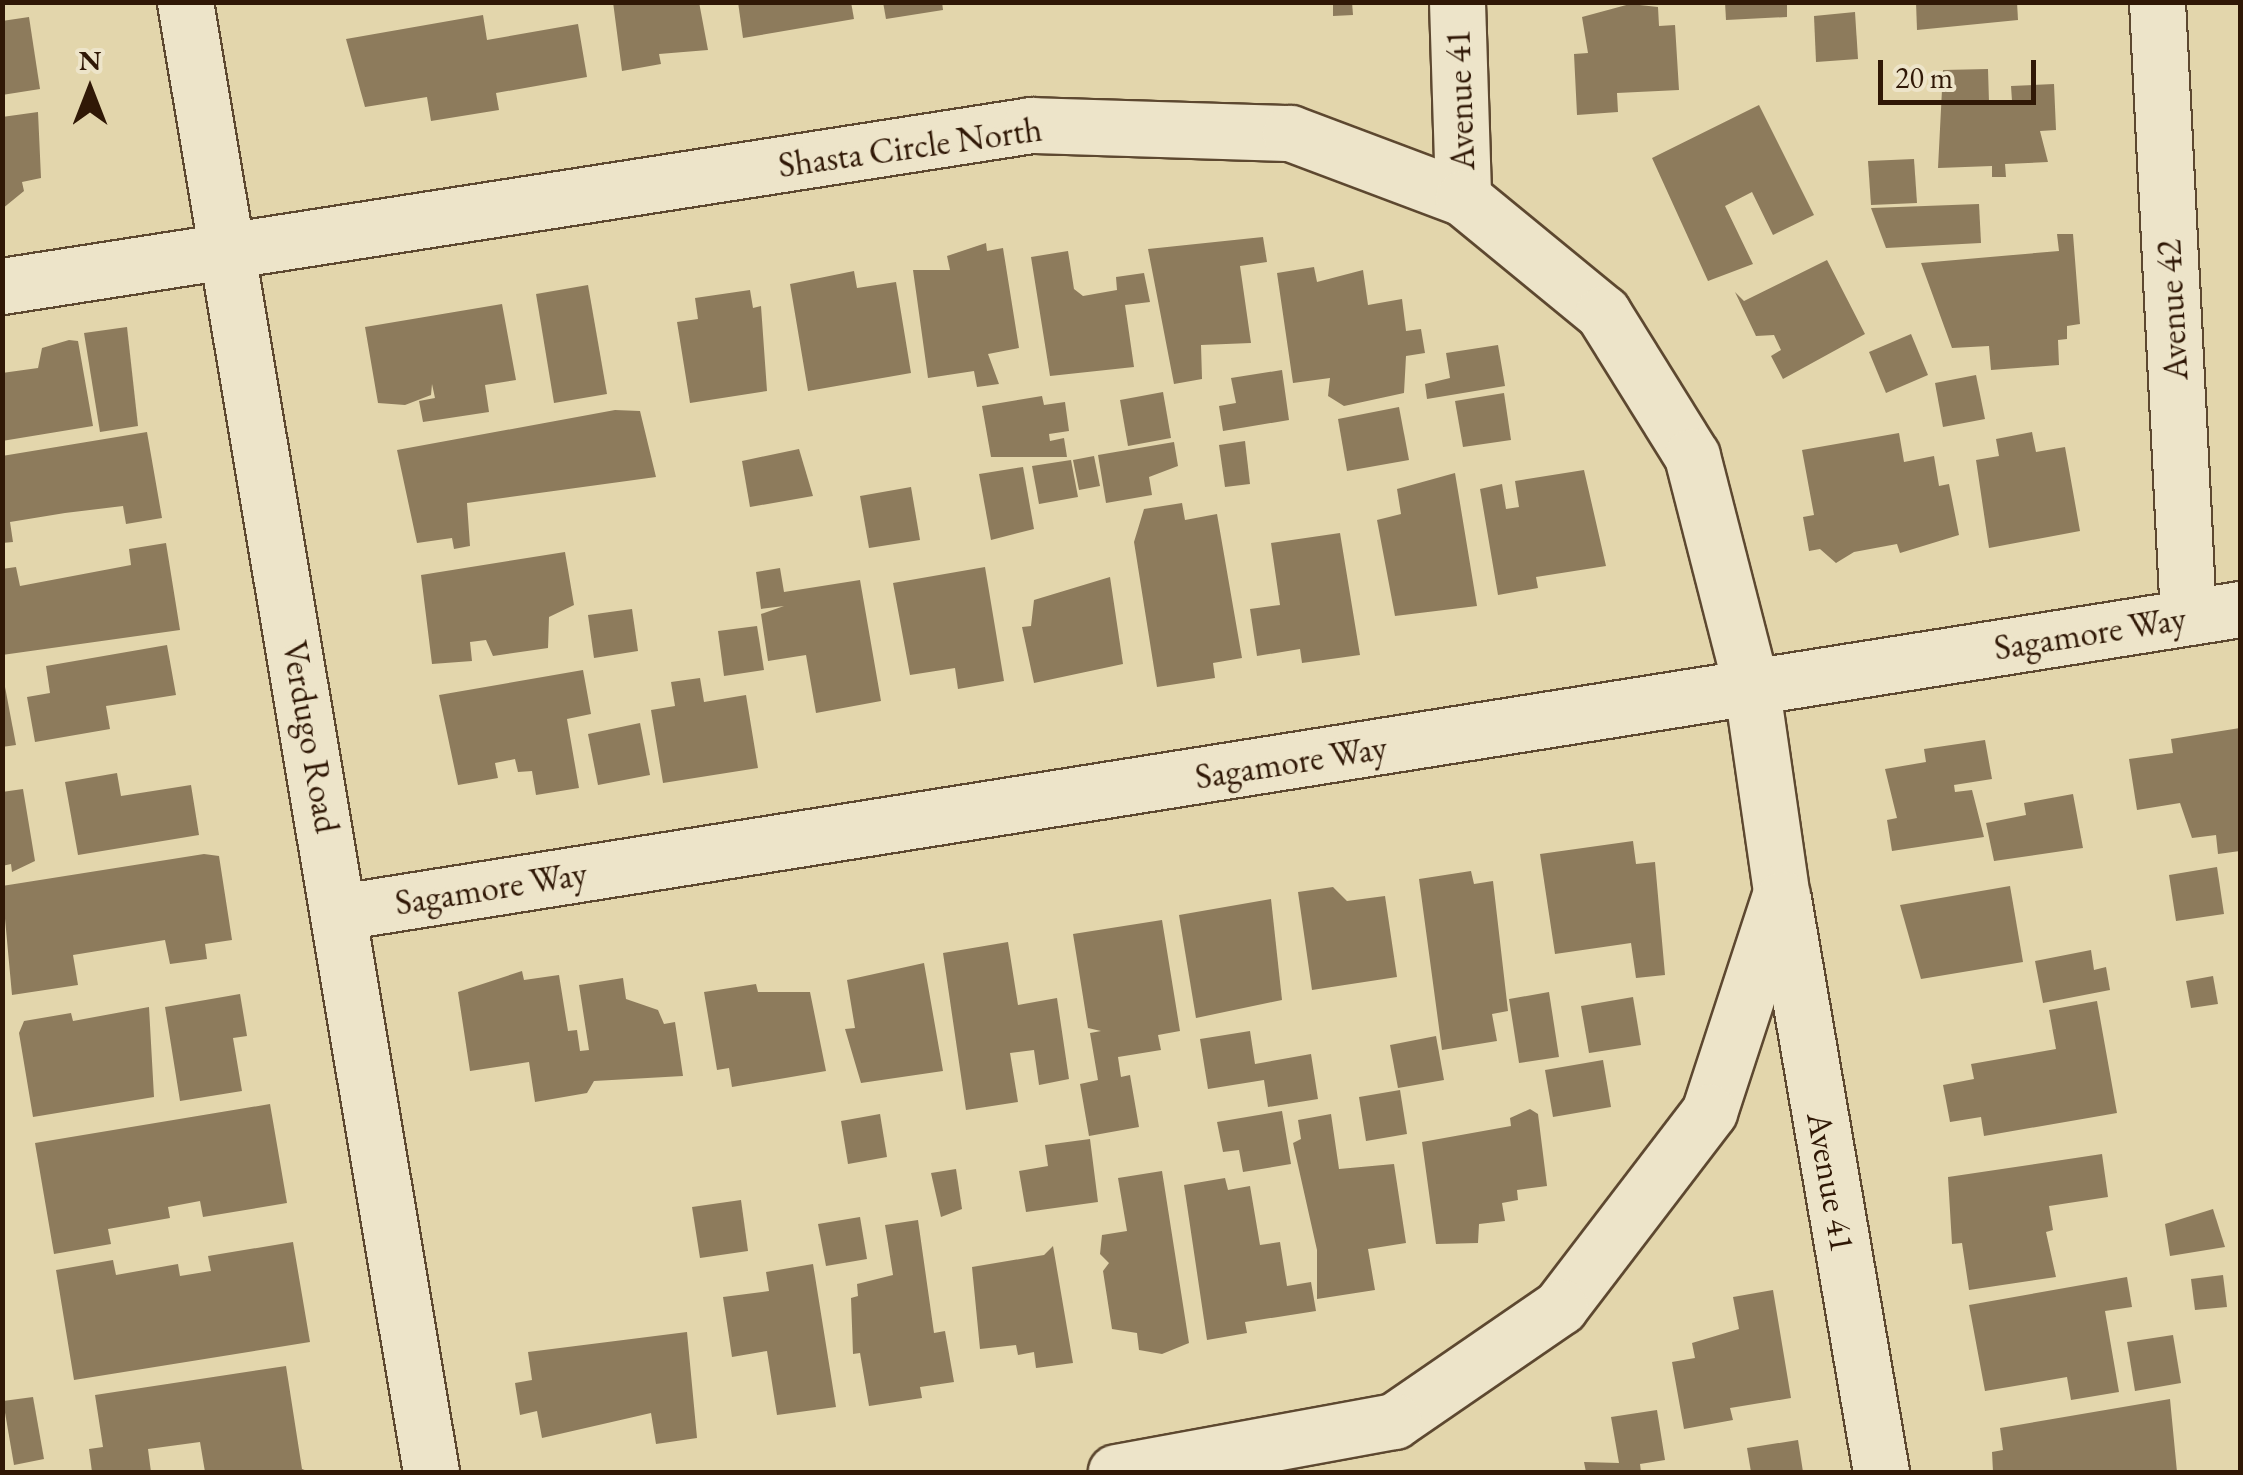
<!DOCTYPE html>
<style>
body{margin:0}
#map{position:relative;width:2243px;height:1475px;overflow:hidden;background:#e3d6ac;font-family:"EB Garamond",serif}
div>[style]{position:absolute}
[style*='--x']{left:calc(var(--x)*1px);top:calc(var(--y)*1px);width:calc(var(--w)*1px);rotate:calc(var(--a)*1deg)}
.building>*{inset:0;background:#8d7b5c}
.roads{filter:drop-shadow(2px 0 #5d4830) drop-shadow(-2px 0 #5d4830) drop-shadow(0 2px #5d4830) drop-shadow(0 -2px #5d4830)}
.minor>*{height:55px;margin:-27.5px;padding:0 27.5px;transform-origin:27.5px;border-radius:27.5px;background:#ede4c9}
.secondary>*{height:55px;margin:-27.5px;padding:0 27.5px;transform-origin:27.5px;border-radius:27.5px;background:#ede4c9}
span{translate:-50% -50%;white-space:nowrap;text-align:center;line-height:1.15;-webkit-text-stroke:8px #ede4c9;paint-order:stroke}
.street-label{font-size:35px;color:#301806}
.frame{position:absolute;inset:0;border:5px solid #301806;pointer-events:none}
.north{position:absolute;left:40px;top:40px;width:100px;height:100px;-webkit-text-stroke:8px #ede4c9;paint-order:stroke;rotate:0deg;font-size:28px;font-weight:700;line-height:40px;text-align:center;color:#301806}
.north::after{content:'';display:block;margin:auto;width:35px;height:45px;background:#301806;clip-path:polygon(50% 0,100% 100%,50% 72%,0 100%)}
.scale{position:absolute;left:1878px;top:60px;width:158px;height:45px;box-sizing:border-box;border:5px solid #301806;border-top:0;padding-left:12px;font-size:30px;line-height:35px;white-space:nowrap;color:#301806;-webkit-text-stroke:8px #ede4c9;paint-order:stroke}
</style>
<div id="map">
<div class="building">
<div style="clip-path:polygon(613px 2px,699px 2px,708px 50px,659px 54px,661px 64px,622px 71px)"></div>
<div style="clip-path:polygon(738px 2px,851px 2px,854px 19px,743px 38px)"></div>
<div style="clip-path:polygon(883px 2px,942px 2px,943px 10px,886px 19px)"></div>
<div style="clip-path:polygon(1333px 2px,1352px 2px,1353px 15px,1333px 16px)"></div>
<div style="clip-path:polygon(1725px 2px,1787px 2px,1787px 17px,1726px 20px)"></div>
<div style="clip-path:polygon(1916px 2px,2017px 2px,2018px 20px,1917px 30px)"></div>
<div style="clip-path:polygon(1630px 4px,1658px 7px,1659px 26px,1675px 25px,1679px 90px,1617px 93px,1618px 112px,1577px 115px,1574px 54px,1588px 53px,1582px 17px)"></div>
<div style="clip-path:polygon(1855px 12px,1858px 59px,1816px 62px,1814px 16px)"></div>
<div style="clip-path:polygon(483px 15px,487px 40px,578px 24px,587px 77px,496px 93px,499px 110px,431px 121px,427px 97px,365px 107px,346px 39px)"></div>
<div style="clip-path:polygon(29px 17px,40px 89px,2px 95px,2px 21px)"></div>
<div style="clip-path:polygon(1988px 69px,1989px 102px,2012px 101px,2011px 86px,2054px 84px,2056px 130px,2040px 131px,2048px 162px,2005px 164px,2006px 177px,1992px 177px,1992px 166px,1938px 168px,1943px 70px)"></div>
<div style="clip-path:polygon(1759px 105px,1814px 215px,1773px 235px,1752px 192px,1725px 206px,1753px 264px,1708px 281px,1652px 158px)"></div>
<div style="clip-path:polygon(38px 112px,41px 178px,22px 182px,24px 191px,2px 209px,2px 117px)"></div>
<div style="clip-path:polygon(1914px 159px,1917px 203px,1871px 205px,1868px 161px)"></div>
<div style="clip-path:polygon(1979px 204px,1981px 243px,1886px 248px,1871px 208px)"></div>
<div style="clip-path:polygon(2057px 234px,2073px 234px,2080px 324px,2067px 326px,2067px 339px,2058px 340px,2059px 365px,1991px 370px,1989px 346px,1952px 348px,1921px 263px,2059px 251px)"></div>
<div style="clip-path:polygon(1263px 237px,1267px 262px,1240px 266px,1251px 343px,1201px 345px,1202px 379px,1174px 384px,1148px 249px)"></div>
<div style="clip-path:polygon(986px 243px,987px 251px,1003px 248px,1019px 348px,988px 354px,999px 384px,977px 387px,974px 371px,928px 378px,913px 270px,950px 270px,947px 256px)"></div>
<div style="clip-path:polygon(1068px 251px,1074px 289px,1083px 296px,1117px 290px,1116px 277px,1144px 273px,1150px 302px,1125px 305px,1134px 367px,1050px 376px,1031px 257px)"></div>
<div style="clip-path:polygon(1827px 260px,1865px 334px,1783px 379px,1771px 356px,1781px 350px,1774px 335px,1756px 336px,1735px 292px,1744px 301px)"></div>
<div style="clip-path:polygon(1314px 267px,1317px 282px,1363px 270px,1368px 305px,1402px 299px,1406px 331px,1421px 329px,1425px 353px,1406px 356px,1404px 393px,1344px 406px,1328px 396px,1330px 378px,1293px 383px,1277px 273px)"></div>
<div style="clip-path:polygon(854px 271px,857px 288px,896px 282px,911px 373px,808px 391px,790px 284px)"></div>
<div style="clip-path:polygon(588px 285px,607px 394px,554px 403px,536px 294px)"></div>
<div style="clip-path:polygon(750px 290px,753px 308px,761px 306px,767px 391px,690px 403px,677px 322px,698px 319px,695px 298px)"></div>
<div style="clip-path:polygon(502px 304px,516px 380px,485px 385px,489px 412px,423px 422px,419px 401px,435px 398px,432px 384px,431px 395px,405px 405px,378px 403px,365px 327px)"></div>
<div style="clip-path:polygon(127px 327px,138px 426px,100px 432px,84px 333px)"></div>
<div style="clip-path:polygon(1911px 334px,1928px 375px,1886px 393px,1869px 352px)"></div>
<div style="clip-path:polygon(69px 340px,78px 341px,93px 426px,2px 441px,2px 373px,38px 368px,42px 348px)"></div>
<div style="clip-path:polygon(1498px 345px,1505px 386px,1427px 399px,1425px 384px,1450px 378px,1446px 353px)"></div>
<div style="clip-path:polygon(1282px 370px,1289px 420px,1223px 431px,1219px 406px,1236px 403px,1231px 378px)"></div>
<div style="clip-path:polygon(1976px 375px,1985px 419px,1943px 427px,1935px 383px)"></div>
<div style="clip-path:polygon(1163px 392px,1171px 438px,1128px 446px,1120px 400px)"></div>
<div style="clip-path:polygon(1504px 393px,1511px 440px,1463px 447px,1455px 401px)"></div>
<div style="clip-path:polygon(1042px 396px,1044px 405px,1065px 402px,1069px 431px,1049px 434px,1050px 441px,1064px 438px,1067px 457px,991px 457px,982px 406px)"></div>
<div style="clip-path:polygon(1399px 407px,1409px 460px,1347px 471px,1338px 419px)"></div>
<div style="clip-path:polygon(615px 410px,640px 411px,656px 477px,467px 503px,470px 546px,454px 549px,452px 538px,417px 543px,397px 450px)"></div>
<div style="clip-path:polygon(147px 432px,162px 518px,126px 524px,123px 506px,65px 513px,10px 522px,13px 542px,2px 543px,2px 456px)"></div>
<div style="clip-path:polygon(2032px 432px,2036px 452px,2065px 447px,2080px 531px,1989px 548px,1976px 460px,1999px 456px,1996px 439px)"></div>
<div style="clip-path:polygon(1899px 433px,1904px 462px,1934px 456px,1939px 486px,1949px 484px,1959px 535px,1900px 553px,1897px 544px,1854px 552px,1836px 563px,1820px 549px,1809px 551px,1803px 517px,1814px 515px,1802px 450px)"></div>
<div style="clip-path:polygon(1245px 441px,1250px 484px,1225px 487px,1219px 445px)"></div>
<div style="clip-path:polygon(1174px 442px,1178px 466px,1149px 477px,1152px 495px,1106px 503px,1098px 455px)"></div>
<div style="clip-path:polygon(799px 449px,813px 496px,750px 507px,742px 461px)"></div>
<div style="clip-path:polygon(1094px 456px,1100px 486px,1079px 490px,1073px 460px)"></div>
<div style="clip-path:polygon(1071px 460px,1078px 497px,1039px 504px,1032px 466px)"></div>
<div style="clip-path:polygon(1023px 467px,1034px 529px,991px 540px,979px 474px)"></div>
<div style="clip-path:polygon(1584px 470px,1606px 566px,1536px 577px,1538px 588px,1498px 595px,1480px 489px,1502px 484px,1506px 509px,1519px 507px,1515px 481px)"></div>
<div style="clip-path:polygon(1455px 473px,1477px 606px,1395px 616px,1377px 520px,1401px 514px,1397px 489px)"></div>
<div style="clip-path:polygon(911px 487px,920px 540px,869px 548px,860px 496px)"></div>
<div style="clip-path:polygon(1182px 503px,1185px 520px,1217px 514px,1242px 658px,1213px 663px,1215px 678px,1157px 687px,1134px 542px,1144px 509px)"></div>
<div style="clip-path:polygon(1340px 533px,1360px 655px,1302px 663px,1300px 649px,1257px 656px,1250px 609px,1280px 605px,1271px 543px)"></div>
<div style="clip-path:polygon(166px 543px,180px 630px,2px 655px,2px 569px,16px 567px,20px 586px,131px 565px,129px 549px)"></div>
<div style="clip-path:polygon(565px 552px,574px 605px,549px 617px,548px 648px,493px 656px,486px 640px,470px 642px,472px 661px,432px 664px,421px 575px)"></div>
<div style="clip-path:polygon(985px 567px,1004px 681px,958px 689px,955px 668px,910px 675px,893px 583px)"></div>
<div style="clip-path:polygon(780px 568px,784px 592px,860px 580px,881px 701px,816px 713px,806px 655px,768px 661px,761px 614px,784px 606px,761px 609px,756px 572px)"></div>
<div style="clip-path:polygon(1110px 577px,1123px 664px,1034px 683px,1022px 627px,1031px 626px,1034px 600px)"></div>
<div style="clip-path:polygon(632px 609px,638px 651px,594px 658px,588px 615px)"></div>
<div style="clip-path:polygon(757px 626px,764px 670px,724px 676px,718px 631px)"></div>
<div style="clip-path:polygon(167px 645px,176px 695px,106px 706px,110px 729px,35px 742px,27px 697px,50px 693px,46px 666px)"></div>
<div style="clip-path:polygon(583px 670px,591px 714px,567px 719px,579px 788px,536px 795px,532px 771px,518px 772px,515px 759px,495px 763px,498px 778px,458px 785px,439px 695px)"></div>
<div style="clip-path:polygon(2px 671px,16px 745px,2px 747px)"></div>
<div style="clip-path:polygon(700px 678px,704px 702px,746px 695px,758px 768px,663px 783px,651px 710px,675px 706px,671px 682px)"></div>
<div style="clip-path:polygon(640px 723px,650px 775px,598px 785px,588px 734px)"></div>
<div style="clip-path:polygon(2240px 728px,2240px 851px,2218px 854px,2216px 835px,2192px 838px,2180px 803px,2137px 810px,2129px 759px,2173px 753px,2171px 739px)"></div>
<div style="clip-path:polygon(1985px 740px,1992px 779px,1954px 785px,1955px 792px,1972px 790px,1984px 837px,1892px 851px,1887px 820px,1897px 818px,1885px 769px,1926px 762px,1924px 749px)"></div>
<div style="clip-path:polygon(117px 773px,121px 796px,191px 785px,199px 835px,78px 855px,65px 782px)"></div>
<div style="clip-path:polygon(23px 789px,35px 861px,12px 872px,11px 864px,2px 866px,2px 792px)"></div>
<div style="clip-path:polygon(2073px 794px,2083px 848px,1994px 861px,1986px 823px,2026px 815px,2024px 803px)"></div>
<div style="clip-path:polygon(1633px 841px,1636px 864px,1655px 862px,1665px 975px,1636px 978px,1631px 943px,1555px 954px,1540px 854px)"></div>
<div style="clip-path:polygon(204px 854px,219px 856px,232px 940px,205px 944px,207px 959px,170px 964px,165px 940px,73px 955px,78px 985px,12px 995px,2px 886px)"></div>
<div style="clip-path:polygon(2217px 867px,2224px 914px,2176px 921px,2169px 875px)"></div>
<div style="clip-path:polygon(1471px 871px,1474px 884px,1493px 881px,1508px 1011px,1492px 1014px,1497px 1041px,1442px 1050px,1419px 879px)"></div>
<div style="clip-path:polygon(2010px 886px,2023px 962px,1921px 979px,1900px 905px)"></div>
<div style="clip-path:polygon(1333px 887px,1347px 901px,1385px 896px,1397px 977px,1312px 990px,1298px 892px)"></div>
<div style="clip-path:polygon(1271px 899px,1282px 1000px,1196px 1018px,1179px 915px)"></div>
<div style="clip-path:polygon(1162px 920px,1180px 1031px,1158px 1035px,1161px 1050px,1118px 1057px,1121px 1077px,1130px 1075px,1139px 1127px,1089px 1136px,1080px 1084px,1098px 1080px,1090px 1033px,1101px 1031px,1088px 1028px,1073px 934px)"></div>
<div style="clip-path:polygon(1008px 942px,1018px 1005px,1057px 998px,1069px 1079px,1039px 1085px,1034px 1050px,1010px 1053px,1018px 1102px,966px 1110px,943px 953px)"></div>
<div style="clip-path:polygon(2091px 950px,2094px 970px,2106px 967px,2110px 990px,2043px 1003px,2035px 961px)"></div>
<div style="clip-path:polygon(924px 963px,943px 1071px,861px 1083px,845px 1029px,855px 1028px,847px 980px)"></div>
<div style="clip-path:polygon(522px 971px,524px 980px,559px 975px,568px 1031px,577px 1030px,580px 1051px,589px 1050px,579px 985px,623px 978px,626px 999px,658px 1010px,664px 1024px,675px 1022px,683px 1076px,594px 1081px,587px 1093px,535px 1102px,529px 1062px,470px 1071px,458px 992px)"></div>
<div style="clip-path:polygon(2213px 976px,2218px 1004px,2191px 1008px,2186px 981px)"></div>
<div style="clip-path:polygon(756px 984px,758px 992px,810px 992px,826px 1071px,732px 1087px,729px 1068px,717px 1070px,704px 992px)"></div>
<div style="clip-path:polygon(1549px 992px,1559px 1057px,1519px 1063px,1509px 999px)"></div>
<div style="clip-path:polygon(240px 994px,247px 1036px,233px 1038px,242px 1091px,180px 1101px,165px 1007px)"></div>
<div style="clip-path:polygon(1633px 997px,1641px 1045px,1589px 1053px,1581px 1006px)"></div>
<div style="clip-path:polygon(2097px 1001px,2117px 1113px,1984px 1136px,1981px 1117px,1950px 1122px,1943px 1085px,1974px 1079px,1971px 1064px,2056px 1049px,2049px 1010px)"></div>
<div style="clip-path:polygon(149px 1007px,154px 1097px,33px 1117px,19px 1033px,24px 1021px,71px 1013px,73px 1021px)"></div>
<div style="clip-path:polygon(1250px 1031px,1255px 1064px,1311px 1054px,1318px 1099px,1268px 1107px,1264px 1080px,1208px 1089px,1200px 1039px)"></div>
<div style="clip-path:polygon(1436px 1036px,1444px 1080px,1398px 1088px,1390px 1045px)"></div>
<div style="clip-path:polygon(1603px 1060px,1611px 1107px,1553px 1117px,1545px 1070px)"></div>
<div style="clip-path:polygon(1400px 1090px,1407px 1134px,1366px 1141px,1359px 1097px)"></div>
<div style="clip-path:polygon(270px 1104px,287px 1203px,203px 1217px,200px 1201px,168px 1207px,170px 1218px,108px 1229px,111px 1244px,54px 1254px,35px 1143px)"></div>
<div style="clip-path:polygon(1530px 1109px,1538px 1114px,1547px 1186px,1517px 1190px,1518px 1200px,1502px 1203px,1505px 1221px,1479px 1224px,1478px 1243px,1436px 1244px,1422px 1142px,1511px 1126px,1510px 1118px)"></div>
<div style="clip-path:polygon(1282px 1111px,1291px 1164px,1243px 1172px,1239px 1150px,1223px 1152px,1217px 1122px)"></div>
<div style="clip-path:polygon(880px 1114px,887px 1157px,848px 1164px,841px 1121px)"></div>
<div style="clip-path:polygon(1331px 1114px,1339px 1169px,1394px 1164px,1406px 1243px,1368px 1249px,1375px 1290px,1317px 1299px,1317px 1250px,1293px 1143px,1301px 1139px,1298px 1120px)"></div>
<div style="clip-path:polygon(1090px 1139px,1098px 1202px,1026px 1212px,1019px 1171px,1048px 1166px,1045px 1145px)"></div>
<div style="clip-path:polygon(2102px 1154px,2108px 1197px,2049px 1206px,2053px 1230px,2046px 1232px,2056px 1277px,1969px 1290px,1962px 1243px,1952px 1244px,1948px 1177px)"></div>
<div style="clip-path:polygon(956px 1169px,962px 1209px,941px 1217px,931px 1173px)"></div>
<div style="clip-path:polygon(1162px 1171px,1189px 1343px,1162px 1354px,1139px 1350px,1137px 1333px,1112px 1329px,1103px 1271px,1109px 1263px,1100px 1254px,1102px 1235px,1127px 1231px,1118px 1178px)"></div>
<div style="clip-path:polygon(1225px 1178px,1228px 1190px,1250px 1186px,1260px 1245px,1280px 1242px,1287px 1286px,1311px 1282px,1316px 1311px,1245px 1322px,1247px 1333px,1207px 1340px,1184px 1185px)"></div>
<div style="clip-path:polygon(741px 1200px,748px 1251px,700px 1258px,692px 1207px)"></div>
<div style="clip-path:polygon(2213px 1209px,2225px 1247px,2170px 1256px,2165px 1224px)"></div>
<div style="clip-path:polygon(860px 1217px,867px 1259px,826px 1266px,818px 1224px)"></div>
<div style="clip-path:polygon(918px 1220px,934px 1333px,945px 1331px,954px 1382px,920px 1387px,922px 1398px,869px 1406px,860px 1353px,853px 1354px,851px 1298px,858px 1296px,857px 1284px,893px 1275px,885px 1225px)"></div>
<div style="clip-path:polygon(293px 1242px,310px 1342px,74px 1380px,56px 1270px,113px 1260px,116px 1275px,178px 1264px,180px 1276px,211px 1271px,208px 1256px)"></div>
<div style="clip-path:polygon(1053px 1246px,1073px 1363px,1036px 1368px,1034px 1352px,1018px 1355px,1016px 1345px,980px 1349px,972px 1267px,1044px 1255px)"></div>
<div style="clip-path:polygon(813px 1264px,836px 1407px,777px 1415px,767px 1351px,732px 1357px,723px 1297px,769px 1291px,766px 1272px)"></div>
<div style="clip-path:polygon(2223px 1275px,2227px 1307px,2195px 1310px,2191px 1279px)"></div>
<div style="clip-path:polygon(2127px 1277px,2132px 1307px,2105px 1311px,2119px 1392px,2071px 1400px,2067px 1377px,1985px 1391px,1969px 1305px)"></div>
<div style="clip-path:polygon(1773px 1290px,1791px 1398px,1730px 1408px,1733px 1420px,1684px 1429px,1672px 1362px,1695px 1358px,1692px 1343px,1739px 1329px,1733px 1297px)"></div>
<div style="clip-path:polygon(687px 1332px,697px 1438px,656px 1444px,651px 1413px,542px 1438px,537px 1411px,520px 1415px,515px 1383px,532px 1380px,528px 1352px)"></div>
<div style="clip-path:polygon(2173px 1335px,2181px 1383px,2135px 1391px,2127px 1342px)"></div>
<div style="clip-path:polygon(286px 1366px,302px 1469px,310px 1472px,205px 1472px,200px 1442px,148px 1449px,151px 1472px,92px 1472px,89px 1449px,103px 1447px,95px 1395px)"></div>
<div style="clip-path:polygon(33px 1397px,44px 1459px,14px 1465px,3px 1401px)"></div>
<div style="clip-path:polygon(2170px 1399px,2177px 1472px,1993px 1472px,1992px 1452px,2003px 1450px,2000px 1428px)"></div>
<div style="clip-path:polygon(1657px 1410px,1665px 1460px,1640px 1464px,1641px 1472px,1586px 1472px,1584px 1462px,1619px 1463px,1611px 1417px)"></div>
<div style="clip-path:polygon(1798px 1440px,1803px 1472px,1751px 1472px,1747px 1448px)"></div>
</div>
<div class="roads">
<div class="minor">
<div style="--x:1457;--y:2;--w:196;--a:88.2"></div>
<div style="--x:2157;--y:2;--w:616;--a:87.11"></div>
<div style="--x:2;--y:286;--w:1042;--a:-8.89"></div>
<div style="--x:1031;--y:125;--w:259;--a:1.8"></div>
<div style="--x:1290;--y:133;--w:185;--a:20.6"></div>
<div style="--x:1463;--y:198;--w:181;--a:39.4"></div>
<div style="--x:1603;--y:313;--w:168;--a:58.1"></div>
<div style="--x:1692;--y:456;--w:242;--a:75.6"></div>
<div style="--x:1752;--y:690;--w:204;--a:81.8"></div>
<div style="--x:1781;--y:892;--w:231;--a:108.1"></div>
<div style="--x:1709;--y:1112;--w:245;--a:127.4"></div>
<div style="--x:1560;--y:1307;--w:201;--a:145.5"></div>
<div style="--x:1394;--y:1421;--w:283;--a:169.6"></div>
<div style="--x:1783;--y:899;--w:581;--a:80.29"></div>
<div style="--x:340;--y:912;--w:1924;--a:-9.06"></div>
</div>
<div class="secondary">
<div style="--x:185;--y:2;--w:1490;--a:80.5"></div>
</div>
</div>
<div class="street-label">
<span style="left:1460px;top:100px;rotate:-92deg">Avenue 41</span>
<span style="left:910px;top:147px;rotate:-8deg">Shasta Circle North</span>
<span style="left:2172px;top:310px;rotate:-93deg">Avenue 42</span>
<span style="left:2090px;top:633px;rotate:-9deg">Sagamore Way</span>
<span style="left:311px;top:737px;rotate:80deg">Verdugo Road</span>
<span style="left:1291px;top:762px;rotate:-9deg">Sagamore Way</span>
<span style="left:491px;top:888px;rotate:-9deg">Sagamore Way</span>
<span style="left:1831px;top:1182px;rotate:80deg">Avenue 41</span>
</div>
<div class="frame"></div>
<div class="north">N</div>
<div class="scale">20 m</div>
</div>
